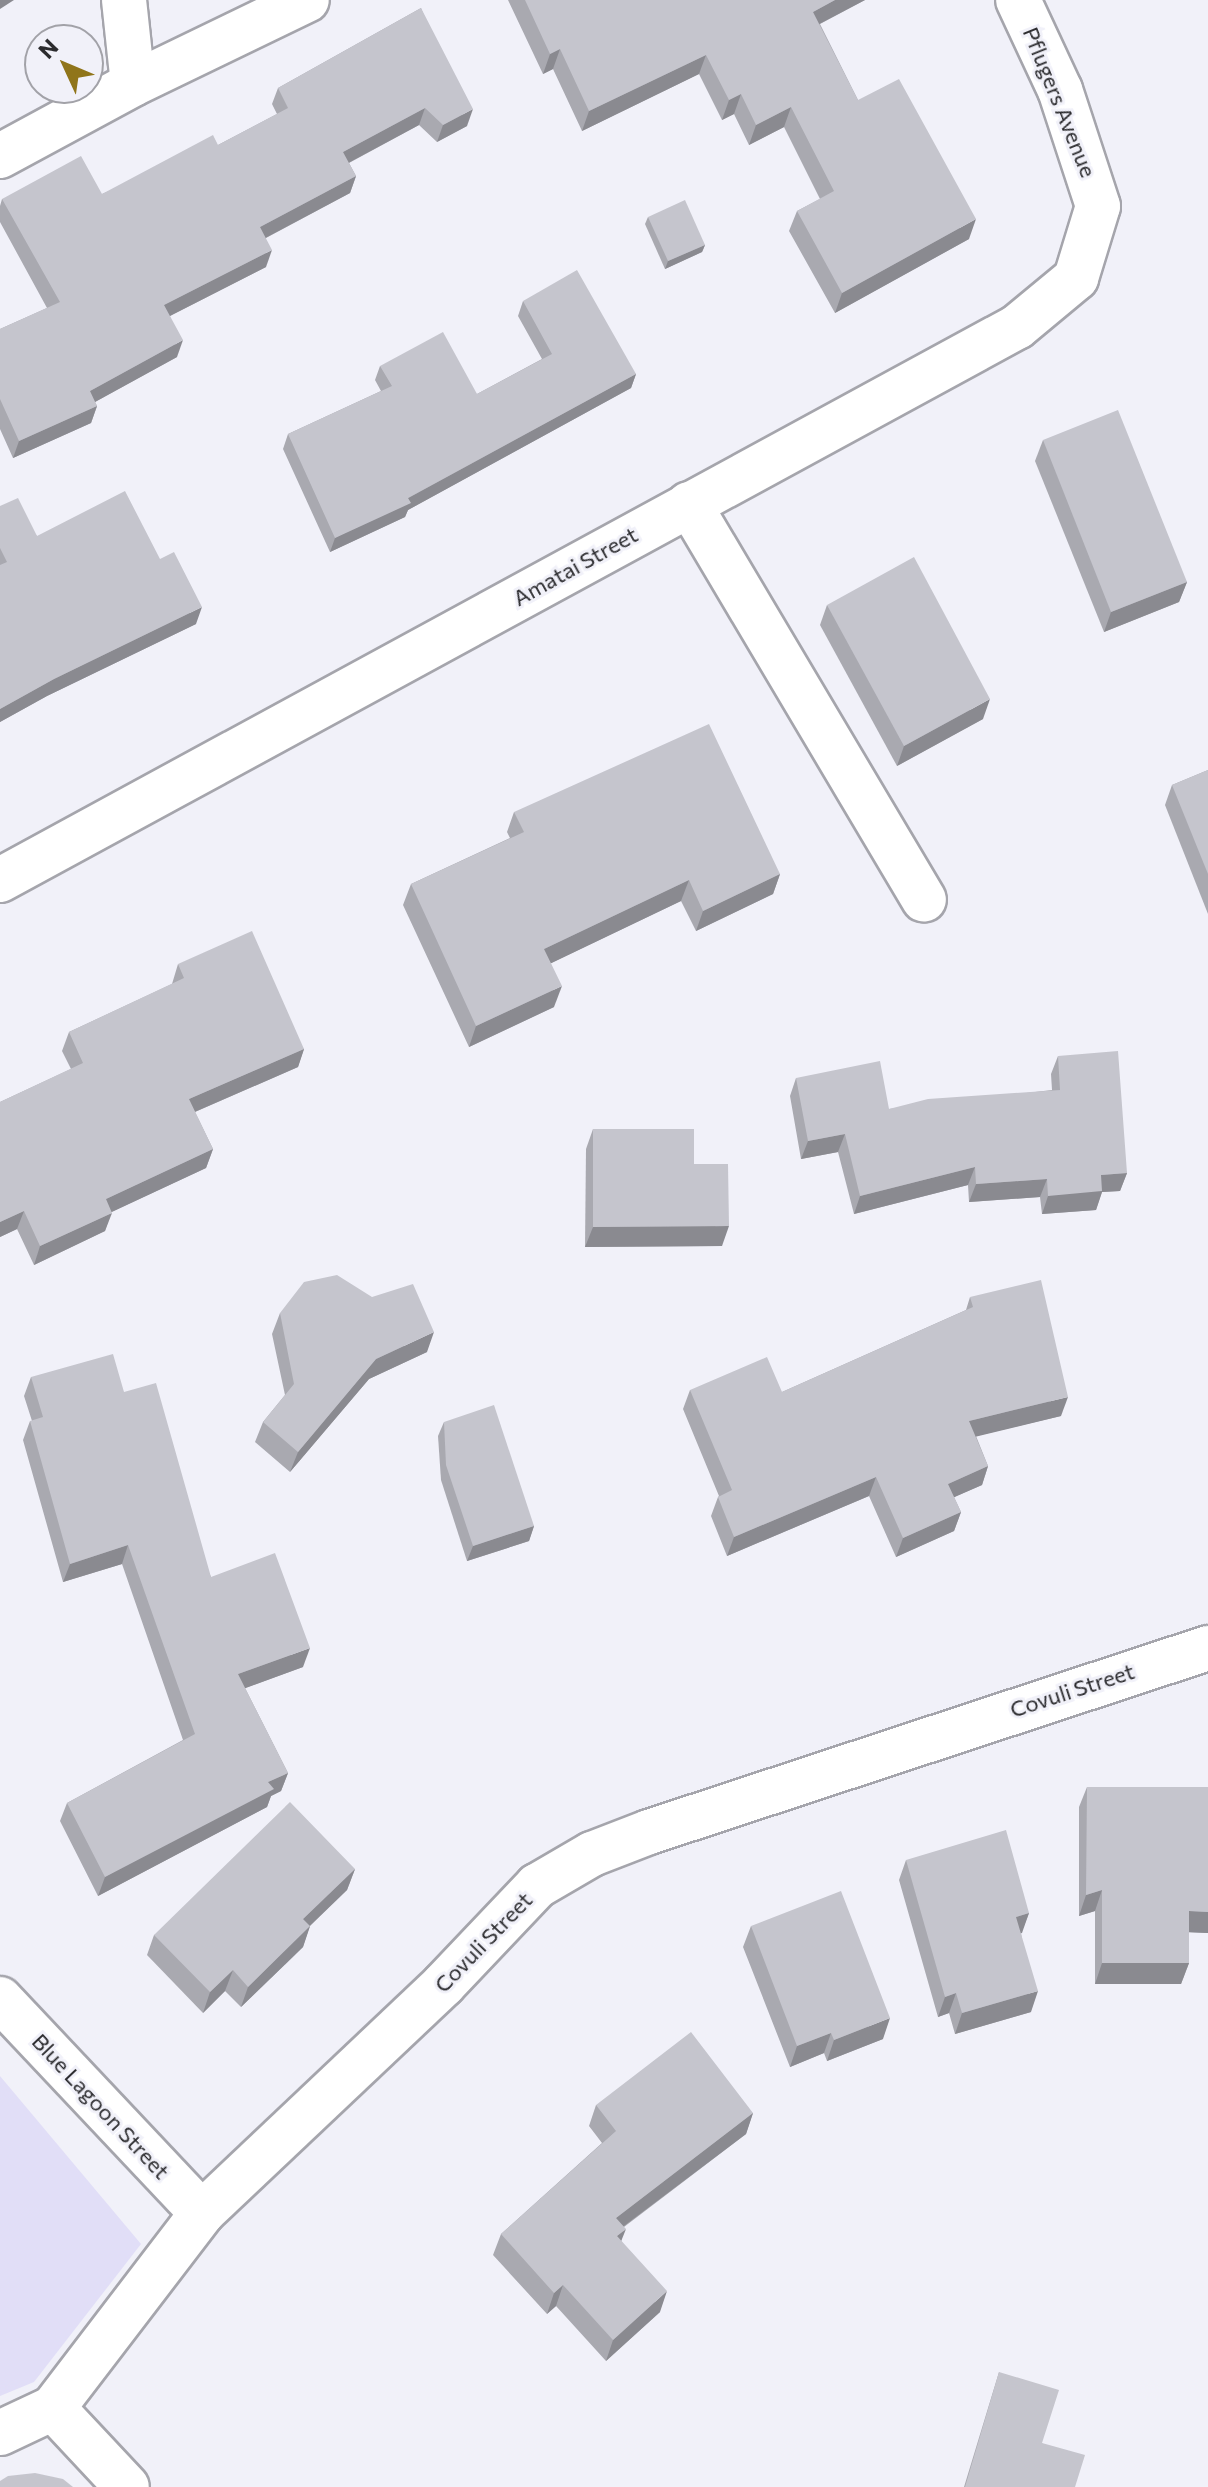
<!DOCTYPE html>
<style>
body{margin:0}
#map{position:relative;width:1208px;height:2487px;overflow:hidden;background:#f1f1f9;font-family:Commissioner,sans-serif}
div>[style]{position:absolute}
[style*='--x']{left:calc(var(--x)*1px);top:calc(var(--y)*1px);width:calc(var(--w)*1px);rotate:calc(var(--a)*1deg)}
.green>*{inset:0;background:#e1def7}
.roads{filter:drop-shadow(2px 0 #a5a5ac) drop-shadow(-2px 0 #a5a5ac) drop-shadow(0 2px #a5a5ac) drop-shadow(0 -2px #a5a5ac)}
.minor>*{height:44px;margin:-22px;padding:0 22px;transform-origin:22px;border-radius:22px;background:#fff}
.wall>*{inset:0;background:#a9a9b0}
.shaded-wall>*{inset:0;background:#8a8a90}
.building>*{inset:0;background:#c5c5cd}
span{translate:-50% -50%;white-space:nowrap;text-align:center;line-height:1.15;-webkit-text-stroke:6px #f1f1f9;paint-order:stroke}
.street-label{font-size:22px;color:#2b2b2e}
.north{position:absolute;left:24px;top:24px;width:80px;height:80px;box-sizing:border-box;background:#f1f1f9;border:2px solid #a2a2a8;border-radius:50%;rotate:314deg;font-size:22px;font-weight:700;line-height:32px;text-align:center;color:#2b2b2e}
.north::after{content:'';display:block;margin:auto;width:28px;height:36px;background:#90751a;clip-path:polygon(50% 0,100% 100%,50% 72%,0 100%)}
</style>
<div id="map">
<div class="green">
<div style="clip-path:polygon(0 2076px,141px 2244px,34px 2382px,0 2396px)"></div>
</div>
<div class="roads">
<div class="minor">
<div style="--x:124;--y:0;--w:84;--a:83.9"></div>
<div style="--x:0;--y:156;--w:151;--a:-28.4"></div>
<div style="--x:133;--y:84;--w:193;--a:-25.8"></div>
<div style="--x:689;--y:504;--w:460;--a:59.3"></div>
<div style="--x:0;--y:880;--w:1158;--a:-28.54"></div>
<div style="--x:1017;--y:327;--w:77;--a:-39.7"></div>
<div style="--x:1076;--y:278;--w:75;--a:-73"></div>
<div style="--x:1098;--y:206;--w:122;--a:-108.1"></div>
<div style="--x:1060;--y:90;--w:99;--a:-115"></div>
<div style="--x:0;--y:1999;--w:294;--a:46.7"></div>
<div style="--x:53;--y:2408;--w:108;--a:46.9"></div>
<div style="--x:0;--y:2433;--w:59;--a:-25.3"></div>
<div style="--x:53;--y:2408;--w:245;--a:-52.6"></div>
<div style="--x:202;--y:2213;--w:332;--a:-43.4"></div>
<div style="--x:443;--y:1985;--w:137;--a:-46.5"></div>
<div style="--x:537;--y:1886;--w:64;--a:-30.2"></div>
<div style="--x:592;--y:1854;--w:61;--a:-21.1"></div>
<div style="--x:649;--y:1832;--w:589;--a:-18.22"></div>
</div>
</div>
<div class="wall">
<div style="clip-path:polygon(508px 0,865px 0,820px 24px,858px 100px,969px 239px,835px 313px,789px 231px,797px 211px,820px 199px,784px 127px,749px 145px,734px 114px,722px 120px,699px 74px,582px 131px,553px 69px,543px 74px)"></div>
<div style="clip-path:polygon(421px 8px,467px 126px,437px 142px,419px 125px,349px 163px,356px 176px,350px 193px,266px 238px,266px 267px,170px 316px,177px 357px,95px 402px,97px 406px,91px 423px,13px 458px,0 429px,0 329px,47px 308px,0 222px,0 206px,2px 199px,102px 194px,218px 145px,277px 114px,272px 104px,278px 88px)"></div>
<div style="clip-path:polygon(648px 217px,705px 245px,702px 252px,665px 269px,645px 224px)"></div>
<div style="clip-path:polygon(523px 301px,636px 374px,631px 388px,408px 510px,405px 517px,330px 552px,283px 449px,288px 434px,381px 391px,375px 380px,380px 366px,477px 394px,542px 359px,518px 316px)"></div>
<div style="clip-path:polygon(1043px 440px,1187px 582px,1179px 602px,1104px 632px,1035px 461px)"></div>
<div style="clip-path:polygon(0 506px,37px 536px,160px 559px,196px 624px,47px 696px,0 722px)"></div>
<div style="clip-path:polygon(827px 605px,983px 719px,897px 766px,820px 625px)"></div>
<div style="clip-path:polygon(1208px 770px,1208px 914px,1165px 805px,1172px 785px)"></div>
<div style="clip-path:polygon(514px 812px,780px 874px,773px 894px,696px 931px,681px 901px,551px 963px,554px 1007px,469px 1047px,403px 905px,411px 884px,510px 838px,507px 832px)"></div>
<div style="clip-path:polygon(178px 964px,304px 1049px,298px 1067px,195px 1112px,213px 1149px,206px 1168px,111px 1212px,105px 1231px,34px 1265px,17px 1229px,0 1237px,0 1102px,71px 1069px,62px 1051px,69px 1032px,172px 984px)"></div>
<div style="clip-path:polygon(1058px 1056px,1127px 1173px,1120px 1191px,1102px 1192px,1096px 1210px,1042px 1214px,1040px 1197px,969px 1202px,968px 1185px,854px 1214px,838px 1152px,801px 1159px,790px 1096px,796px 1078px,889px 1109px,1052px 1090px,1051px 1074px)"></div>
<div style="clip-path:polygon(593px 1129px,694px 1164px,722px 1246px,585px 1247px,586px 1149px)"></div>
<div style="clip-path:polygon(970px 1297px,1061px 1416px,976px 1436px,988px 1466px,982px 1485px,954px 1497px,961px 1512px,954px 1531px,896px 1557px,869px 1496px,727px 1556px,711px 1516px,718px 1497px,719px 1496px,683px 1409px,690px 1390px,782px 1392px,966px 1310px)"></div>
<div style="clip-path:polygon(280px 1313px,427px 1352px,369px 1379px,290px 1472px,255px 1442px,263px 1422px,285px 1395px,272px 1334px)"></div>
<div style="clip-path:polygon(31px 1377px,124px 1392px,211px 1577px,303px 1667px,245px 1688px,288px 1773px,281px 1791px,271px 1796px,267px 1807px,98px 1896px,60px 1821px,67px 1803px,183px 1740px,122px 1564px,63px 1582px,23px 1440px,30px 1421px,32px 1421px,24px 1396px)"></div>
<div style="clip-path:polygon(444px 1422px,534px 1526px,529px 1541px,467px 1561px,441px 1480px,438px 1436px)"></div>
<div style="clip-path:polygon(1087px 1787px,1208px 1787px,1208px 1933px,1189px 1932px,1189px 1963px,1181px 1984px,1095px 1984px,1095px 1911px,1079px 1916px,1079px 1807px)"></div>
<div style="clip-path:polygon(906px 1860px,1029px 1913px,1021px 1933px,1031px 2012px,955px 2034px,949px 2013px,938px 2017px,899px 1880px)"></div>
<div style="clip-path:polygon(355px 1869px,347px 1890px,310px 1926px,303px 1947px,241px 2007px,225px 1991px,203px 2013px,147px 1955px,154px 1935px)"></div>
<div style="clip-path:polygon(751px 1926px,883px 2039px,827px 2061px,824px 2053px,790px 2067px,743px 1947px)"></div>
<div style="clip-path:polygon(596px 2105px,753px 2113px,746px 2134px,624px 2227px,621px 2241px,660px 2312px,606px 2361px,556px 2306px,547px 2314px,493px 2255px,501px 2234px,602px 2143px,589px 2126px)"></div>
<div style="clip-path:polygon(999px 2372px,1042px 2443px,1075px 2487px,964px 2487px)"></div>
</div>
<div class="shaded-wall">
<div style="clip-path:polygon(0 0,14px 0,0 9px)"></div>
<div style="clip-path:polygon(835px 0,865px 0,806px 31px,813px 12px)"></div>
<div style="clip-path:polygon(560px 49px,553px 69px,543px 74px,550px 54px)"></div>
<div style="clip-path:polygon(706px 55px,699px 74px,582px 131px,589px 111px)"></div>
<div style="clip-path:polygon(741px 94px,734px 114px,722px 120px,729px 100px)"></div>
<div style="clip-path:polygon(791px 107px,784px 127px,749px 145px,756px 125px)"></div>
<div style="clip-path:polygon(425px 108px,419px 125px,337px 169px,343px 152px)"></div>
<div style="clip-path:polygon(473px 109px,467px 126px,437px 142px,443px 125px)"></div>
<div style="clip-path:polygon(356px 176px,350px 193px,254px 244px,260px 227px)"></div>
<div style="clip-path:polygon(976px 219px,969px 239px,835px 313px,842px 293px)"></div>
<div style="clip-path:polygon(705px 245px,702px 252px,665px 269px,668px 261px)"></div>
<div style="clip-path:polygon(272px 250px,266px 267px,158px 322px,164px 305px)"></div>
<div style="clip-path:polygon(183px 340px,177px 357px,84px 408px,90px 391px)"></div>
<div style="clip-path:polygon(636px 374px,631px 388px,408px 510px,405px 517px,330px 552px,335px 538px)"></div>
<div style="clip-path:polygon(97px 406px,91px 423px,13px 458px,19px 441px)"></div>
<div style="clip-path:polygon(1187px 582px,1179px 602px,1104px 632px,1111px 612px)"></div>
<div style="clip-path:polygon(202px 607px,196px 624px,47px 696px,0 722px,0 709px,54px 679px)"></div>
<div style="clip-path:polygon(990px 699px,983px 719px,897px 766px,904px 746px)"></div>
<div style="clip-path:polygon(780px 874px,773px 894px,696px 931px,703px 911px)"></div>
<div style="clip-path:polygon(689px 880px,681px 901px,537px 970px,544px 949px)"></div>
<div style="clip-path:polygon(562px 986px,554px 1007px,469px 1047px,476px 1026px)"></div>
<div style="clip-path:polygon(304px 1049px,298px 1067px,183px 1117px,189px 1099px)"></div>
<div style="clip-path:polygon(845px 1134px,838px 1152px,801px 1159px,808px 1141px)"></div>
<div style="clip-path:polygon(213px 1149px,206px 1168px,99px 1218px,106px 1199px)"></div>
<div style="clip-path:polygon(975px 1167px,968px 1185px,854px 1214px,860px 1196px)"></div>
<div style="clip-path:polygon(1127px 1173px,1120px 1191px,1102px 1192px,1096px 1210px,1042px 1214px,1048px 1196px,1101px 1175px)"></div>
<div style="clip-path:polygon(1047px 1179px,1040px 1197px,969px 1202px,976px 1184px)"></div>
<div style="clip-path:polygon(24px 1211px,17px 1229px,0 1237px,0 1222px)"></div>
<div style="clip-path:polygon(112px 1213px,105px 1231px,34px 1265px,40px 1246px)"></div>
<div style="clip-path:polygon(729px 1226px,722px 1246px,585px 1247px,593px 1227px)"></div>
<div style="clip-path:polygon(434px 1332px,427px 1352px,369px 1379px,290px 1472px,298px 1452px,376px 1359px)"></div>
<div style="clip-path:polygon(1068px 1397px,1061px 1416px,962px 1440px,969px 1421px)"></div>
<div style="clip-path:polygon(988px 1466px,982px 1485px,941px 1503px,948px 1484px)"></div>
<div style="clip-path:polygon(876px 1477px,869px 1496px,727px 1556px,734px 1537px)"></div>
<div style="clip-path:polygon(961px 1512px,954px 1531px,896px 1557px,903px 1538px)"></div>
<div style="clip-path:polygon(534px 1526px,529px 1541px,467px 1561px,473px 1546px)"></div>
<div style="clip-path:polygon(128px 1545px,122px 1564px,63px 1582px,70px 1564px)"></div>
<div style="clip-path:polygon(310px 1648px,303px 1667px,232px 1693px,238px 1674px)"></div>
<div style="clip-path:polygon(288px 1773px,281px 1791px,271px 1796px,267px 1807px,98px 1896px,105px 1877px,268px 1782px)"></div>
<div style="clip-path:polygon(355px 1869px,347px 1890px,295px 1940px,303px 1919px)"></div>
<div style="clip-path:polygon(1102px 1890px,1095px 1911px,1079px 1916px,1086px 1895px)"></div>
<div style="clip-path:polygon(1189px 1911px,1208px 1912px,1208px 1933px,1182px 1932px)"></div>
<div style="clip-path:polygon(1029px 1913px,1022px 1933px,1009px 1937px,1016px 1917px)"></div>
<div style="clip-path:polygon(310px 1926px,303px 1947px,241px 2007px,248px 1987px)"></div>
<div style="clip-path:polygon(1102px 1963px,1189px 1963px,1181px 1984px,1095px 1984px)"></div>
<div style="clip-path:polygon(233px 1970px,225px 1991px,203px 2013px,210px 1992px)"></div>
<div style="clip-path:polygon(1038px 1991px,1031px 2012px,955px 2034px,962px 2013px)"></div>
<div style="clip-path:polygon(956px 1993px,949px 2013px,938px 2017px,945px 1997px)"></div>
<div style="clip-path:polygon(890px 2018px,883px 2039px,827px 2061px,834px 2040px)"></div>
<div style="clip-path:polygon(831px 2033px,824px 2053px,790px 2067px,797px 2046px)"></div>
<div style="clip-path:polygon(753px 2113px,746px 2134px,608px 2238px,616px 2218px)"></div>
<div style="clip-path:polygon(626px 2229px,618px 2249px,617px 2236px)"></div>
<div style="clip-path:polygon(563px 2285px,556px 2306px,547px 2314px,554px 2293px)"></div>
<div style="clip-path:polygon(667px 2291px,660px 2312px,606px 2361px,613px 2340px)"></div>
</div>
<div class="building">
<div style="clip-path:polygon(525px 0,835px 0,813px 12px,858px 100px,899px 79px,976px 219px,842px 293px,797px 211px,834px 191px,791px 107px,756px 125px,741px 94px,729px 100px,706px 55px,589px 111px,560px 49px,550px 54px)"></div>
<div style="clip-path:polygon(421px 8px,473px 109px,443px 125px,425px 108px,343px 152px,356px 176px,260px 227px,272px 250px,164px 305px,183px 340px,90px 391px,97px 406px,19px 441px,0 399px,0 329px,60px 302px,2px 199px,81px 156px,102px 194px,213px 135px,218px 145px,288px 108px,278px 88px)"></div>
<div style="clip-path:polygon(685px 200px,705px 245px,668px 261px,648px 217px)"></div>
<div style="clip-path:polygon(577px 270px,636px 374px,408px 498px,411px 503px,335px 538px,288px 434px,392px 386px,380px 366px,443px 332px,477px 394px,552px 354px,523px 301px)"></div>
<div style="clip-path:polygon(1118px 410px,1187px 582px,1111px 612px,1043px 440px)"></div>
<div style="clip-path:polygon(125px 491px,160px 559px,174px 552px,202px 607px,54px 679px,0 709px,0 565px,7px 562px,0 548px,0 506px,18px 498px,37px 536px)"></div>
<div style="clip-path:polygon(914px 557px,990px 699px,904px 746px,827px 605px)"></div>
<div style="clip-path:polygon(709px 724px,780px 874px,703px 911px,689px 880px,544px 949px,562px 986px,476px 1026px,411px 884px,524px 832px,514px 812px)"></div>
<div style="clip-path:polygon(1208px 770px,1208px 874px,1172px 785px)"></div>
<div style="clip-path:polygon(252px 931px,304px 1049px,189px 1099px,213px 1149px,106px 1199px,112px 1213px,40px 1246px,24px 1211px,0 1222px,0 1102px,83px 1063px,69px 1032px,184px 978px,178px 964px)"></div>
<div style="clip-path:polygon(1118px 1051px,1127px 1173px,1101px 1175px,1102px 1191px,1048px 1196px,1047px 1179px,976px 1184px,975px 1167px,860px 1196px,845px 1134px,808px 1141px,796px 1078px,880px 1061px,889px 1109px,928px 1099px,1060px 1090px,1058px 1056px)"></div>
<div style="clip-path:polygon(593px 1129px,694px 1129px,694px 1164px,728px 1164px,729px 1226px,593px 1227px)"></div>
<div style="clip-path:polygon(337px 1275px,372px 1297px,413px 1284px,434px 1332px,376px 1359px,298px 1452px,263px 1422px,294px 1384px,280px 1313px,304px 1282px)"></div>
<div style="clip-path:polygon(1041px 1280px,1068px 1397px,969px 1421px,988px 1466px,948px 1484px,961px 1512px,903px 1538px,876px 1477px,734px 1537px,718px 1497px,732px 1490px,690px 1390px,767px 1357px,782px 1392px,973px 1307px,970px 1297px)"></div>
<div style="clip-path:polygon(113px 1354px,124px 1392px,156px 1383px,211px 1577px,275px 1553px,310px 1648px,238px 1674px,288px 1773px,268px 1782px,274px 1789px,105px 1877px,67px 1803px,195px 1734px,128px 1545px,70px 1564px,30px 1421px,43px 1417px,31px 1377px)"></div>
<div style="clip-path:polygon(494px 1405px,534px 1526px,473px 1546px,446px 1465px,444px 1422px)"></div>
<div style="clip-path:polygon(1087px 1787px,1208px 1787px,1208px 1912px,1189px 1911px,1189px 1963px,1102px 1963px,1102px 1890px,1086px 1895px)"></div>
<div style="clip-path:polygon(290px 1802px,355px 1869px,303px 1919px,310px 1926px,248px 1987px,233px 1970px,210px 1992px,154px 1935px)"></div>
<div style="clip-path:polygon(1006px 1830px,1029px 1913px,1016px 1917px,1038px 1991px,962px 2013px,956px 1993px,945px 1997px,906px 1860px)"></div>
<div style="clip-path:polygon(841px 1891px,890px 2018px,834px 2040px,831px 2033px,797px 2046px,751px 1926px)"></div>
<div style="clip-path:polygon(691px 2032px,753px 2113px,616px 2218px,626px 2229px,617px 2236px,667px 2291px,613px 2340px,563px 2285px,554px 2293px,501px 2234px,616px 2131px,596px 2105px)"></div>
<div style="clip-path:polygon(999px 2372px,1059px 2390px,1042px 2443px,1085px 2455px,1075px 2487px,965px 2487px)"></div>
<div style="clip-path:polygon(35px 2473px,63px 2479px,73px 2487px,0 2487px,0 2481px,8px 2476px)"></div>
</div>
<div class="street-label">
<span style="left:1060px;top:102px;rotate:68deg">Pflugers Avenue</span>
<span style="left:575px;top:566px;rotate:-29deg">Amatai Street</span>
<span style="left:1072px;top:1690px;rotate:-18deg">Covuli Street</span>
<span style="left:483px;top:1942px;rotate:-46deg">Covuli Street</span>
<span style="left:101px;top:2106px;rotate:47deg">Blue Lagoon Street</span>
</div>
<div class="north">N</div>
</div>
